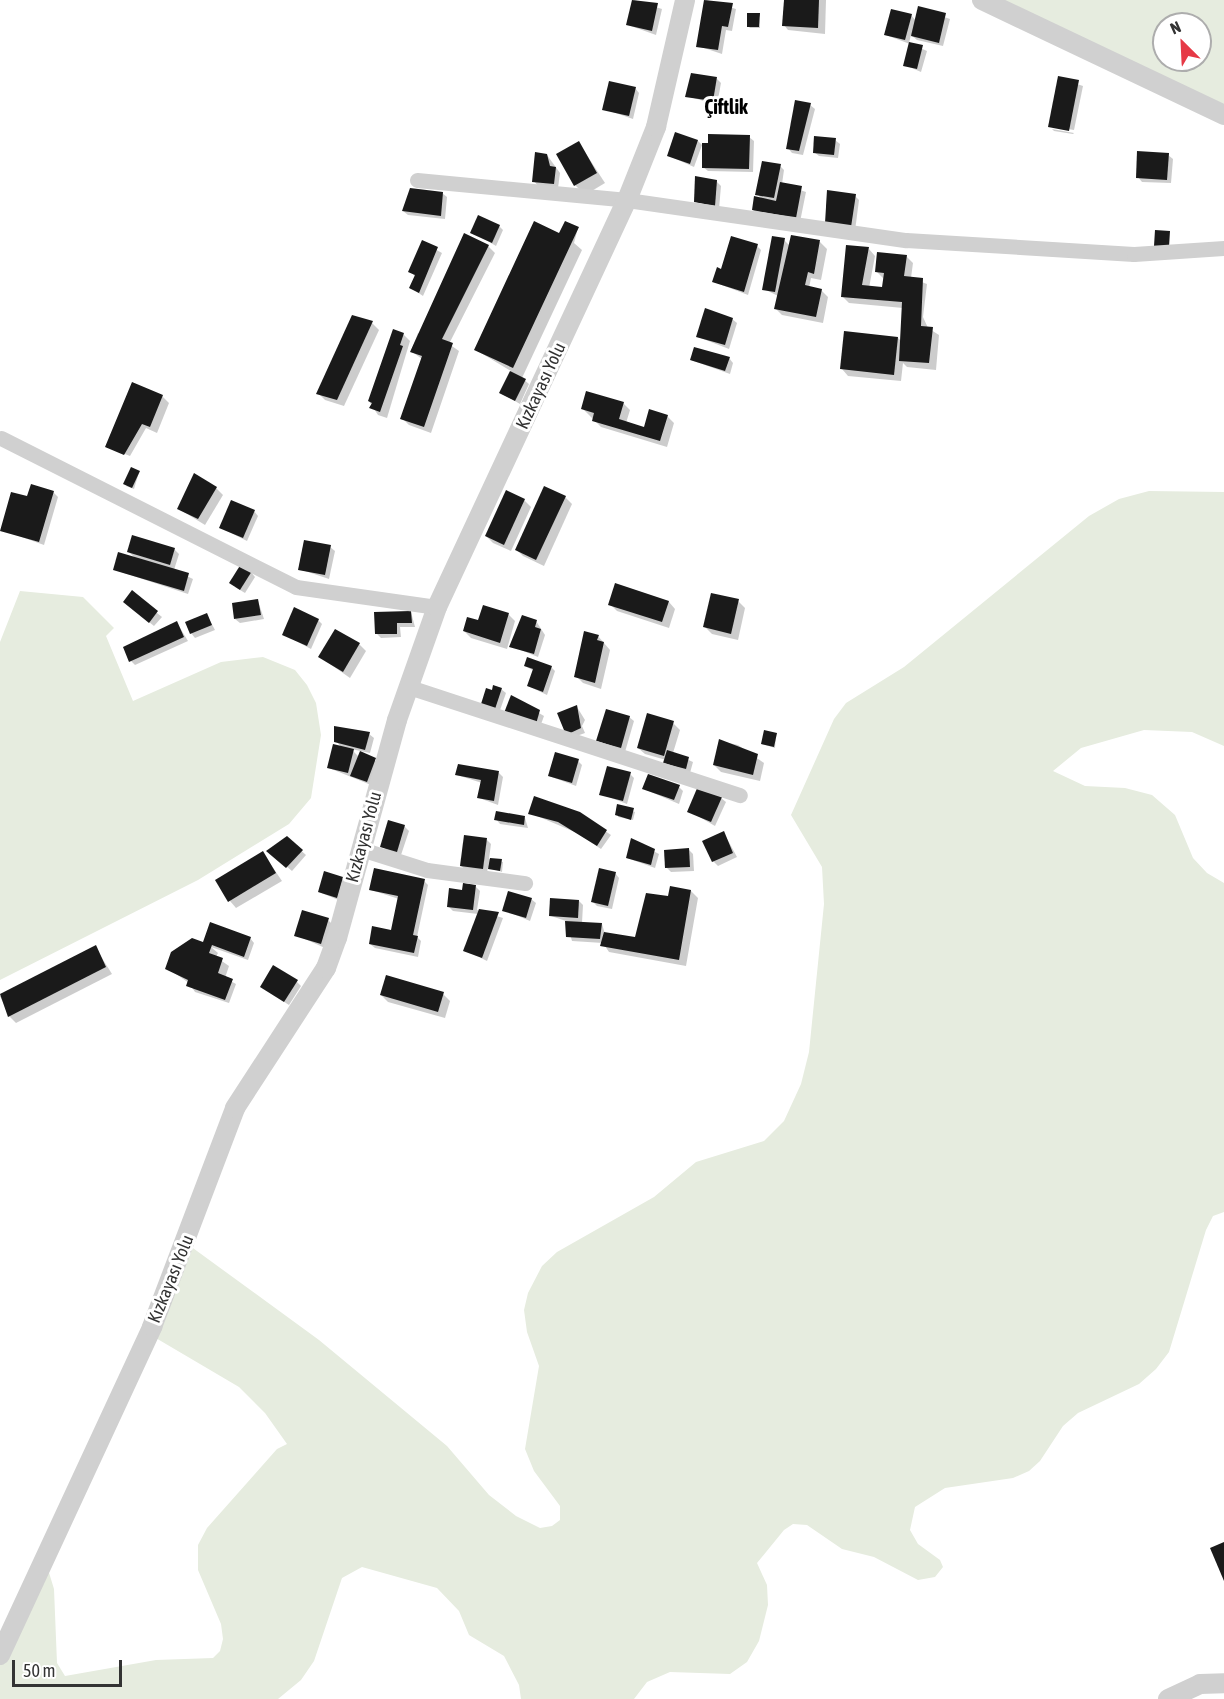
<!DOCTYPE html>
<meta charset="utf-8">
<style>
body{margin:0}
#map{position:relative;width:1224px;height:1699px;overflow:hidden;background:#fff;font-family:"Asap Condensed",sans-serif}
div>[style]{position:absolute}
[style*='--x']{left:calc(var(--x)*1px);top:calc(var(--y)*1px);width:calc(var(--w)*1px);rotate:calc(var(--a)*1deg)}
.green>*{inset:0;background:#e6ecdf}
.shadow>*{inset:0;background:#0003}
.building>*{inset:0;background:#1a1a1a}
.minor>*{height:15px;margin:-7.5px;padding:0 7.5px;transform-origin:7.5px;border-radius:7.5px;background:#d0d0d0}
.tertiary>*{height:20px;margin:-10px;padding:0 10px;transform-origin:10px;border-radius:10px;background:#d0d0d0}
span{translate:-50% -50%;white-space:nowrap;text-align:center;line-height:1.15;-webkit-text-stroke:6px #fff;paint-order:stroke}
.street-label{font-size:18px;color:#333}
.neighbourhood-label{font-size:20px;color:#000;font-weight:700}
.north{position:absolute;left:1152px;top:12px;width:60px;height:60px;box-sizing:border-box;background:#fff;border:2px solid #adadad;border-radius:50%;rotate:336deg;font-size:16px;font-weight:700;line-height:24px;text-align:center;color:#333}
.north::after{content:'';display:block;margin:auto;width:21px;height:27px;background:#e63946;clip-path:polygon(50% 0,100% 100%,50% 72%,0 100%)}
.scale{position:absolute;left:12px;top:1660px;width:110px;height:27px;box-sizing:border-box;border:3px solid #333;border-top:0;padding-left:8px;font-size:18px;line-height:21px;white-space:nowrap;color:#333;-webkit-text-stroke:4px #fff;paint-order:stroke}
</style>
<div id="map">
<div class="green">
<div style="clip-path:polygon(evenodd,982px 0,1224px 0,1224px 115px,982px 0,1164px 24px,1200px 24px,1200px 60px,1164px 60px,1164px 24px)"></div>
<div style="clip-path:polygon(1149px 491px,1224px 492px,1224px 746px,1192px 732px,1144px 730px,1081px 748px,1053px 771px,1085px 786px,1125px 788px,1152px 795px,1175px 815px,1193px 858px,1207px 873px,1224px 883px,1224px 1212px,1213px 1216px,1206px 1230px,1169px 1352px,1156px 1369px,1139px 1384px,1078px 1413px,1063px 1426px,1040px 1461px,1029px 1471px,1013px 1478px,945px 1488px,915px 1507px,910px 1530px,918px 1544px,940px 1560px,943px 1567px,935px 1577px,918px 1580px,874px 1557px,842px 1549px,807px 1525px,793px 1524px,784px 1530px,757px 1563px,767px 1585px,768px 1605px,759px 1641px,747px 1662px,730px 1674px,670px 1672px,647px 1682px,634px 1699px,521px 1699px,519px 1685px,504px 1656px,469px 1635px,459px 1611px,437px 1588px,362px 1567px,342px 1578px,314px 1661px,301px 1680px,278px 1699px,0 1699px,0 1655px,47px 1566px,54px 1589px,57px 1663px,65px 1676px,156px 1660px,213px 1658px,220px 1651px,223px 1639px,221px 1624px,198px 1570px,198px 1545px,207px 1528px,277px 1449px,287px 1444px,265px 1413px,239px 1387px,149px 1334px,186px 1243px,319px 1340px,447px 1446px,489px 1495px,516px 1516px,540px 1528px,552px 1526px,560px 1520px,560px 1506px,534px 1471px,525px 1449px,539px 1366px,527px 1332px,524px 1310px,528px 1293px,542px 1266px,557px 1252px,654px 1197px,696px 1162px,764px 1141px,784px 1121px,801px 1084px,809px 1052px,824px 904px,822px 867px,791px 815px,834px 719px,846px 703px,904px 667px,1089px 516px,1119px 499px)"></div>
<div style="clip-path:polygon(20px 591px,83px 597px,114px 628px,106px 636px,133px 701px,221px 662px,263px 657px,295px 670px,307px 685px,316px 703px,321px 735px,311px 798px,289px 824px,198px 880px,0 980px,0 642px)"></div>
</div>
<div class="shadow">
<div style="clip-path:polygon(634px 0,662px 9px,656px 35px,628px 25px)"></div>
<div style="clip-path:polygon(706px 0,736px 9px,732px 31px,726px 30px,722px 54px,698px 46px)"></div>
<div style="clip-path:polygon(785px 0,826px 0,825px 34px,788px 30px,784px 25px)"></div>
<div style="clip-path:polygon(919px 8px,950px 19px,943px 46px,917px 40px,911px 35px,909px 43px,927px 51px,921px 72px,905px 65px,910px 44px,886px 35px,911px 15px,916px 21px)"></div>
<div style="clip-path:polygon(759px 15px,760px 28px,750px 28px,748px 26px)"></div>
<div style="clip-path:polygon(1059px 78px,1083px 86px,1074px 130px,1050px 126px)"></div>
<div style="clip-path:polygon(717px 79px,721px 83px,717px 105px,687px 96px)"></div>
<div style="clip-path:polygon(635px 88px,639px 93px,633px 119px,604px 109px)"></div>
<div style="clip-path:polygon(810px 105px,815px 109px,803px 155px,792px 153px,788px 148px)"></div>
<div style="clip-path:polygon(1052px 129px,1074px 133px,1073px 134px,1054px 131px)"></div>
<div style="clip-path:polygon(749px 137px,754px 141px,753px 172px,708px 171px,703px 167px,710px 145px)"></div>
<div style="clip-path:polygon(835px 140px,840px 144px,838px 158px,819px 156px,814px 152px)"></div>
<div style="clip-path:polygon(698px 141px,702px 145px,694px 167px,669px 156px)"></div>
<div style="clip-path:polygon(579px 143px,605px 183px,585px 195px,575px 185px)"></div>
<div style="clip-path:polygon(547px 155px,560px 173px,558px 188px,538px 186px,534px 181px)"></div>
<div style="clip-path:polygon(1168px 155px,1173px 159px,1171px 183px,1142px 182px,1138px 177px)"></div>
<div style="clip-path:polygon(780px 166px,784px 170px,782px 184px,806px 192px,800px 222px,758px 214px,753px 210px,762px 199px,757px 194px)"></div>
<div style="clip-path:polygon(716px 181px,721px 186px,719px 209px,700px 206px)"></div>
<div style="clip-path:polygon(442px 193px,447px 197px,445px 219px,408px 215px,403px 211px)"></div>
<div style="clip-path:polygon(855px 196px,859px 200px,855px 231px,831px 227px)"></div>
<div style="clip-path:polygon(499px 226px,503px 230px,496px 246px,472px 232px)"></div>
<div style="clip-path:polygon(578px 228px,574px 243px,582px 250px,522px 378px,529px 384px,520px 404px,501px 393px,511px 371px,476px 350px)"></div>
<div style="clip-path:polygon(793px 237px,820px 242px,827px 249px,821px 280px,811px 278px,809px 288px,821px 290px,828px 297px,823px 323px,782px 315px,775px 308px,778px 296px,764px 289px,784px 240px,791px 247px)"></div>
<div style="clip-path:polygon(422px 242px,442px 253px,423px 296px,411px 288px,416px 277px,410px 272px)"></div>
<div style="clip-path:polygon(488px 246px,495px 253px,449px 344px,459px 351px,431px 433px,409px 425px,402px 418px,422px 359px,411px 351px,418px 333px,421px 334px)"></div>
<div style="clip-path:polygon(757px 246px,761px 250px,748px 295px,714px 282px,722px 271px)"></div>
<div style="clip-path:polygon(869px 249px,875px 256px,869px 288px,884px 289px,884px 279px,877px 272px,906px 256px,913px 263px,911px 278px,927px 284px,923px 317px,928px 328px,939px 335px,936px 370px,907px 367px,903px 363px,901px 381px,848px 376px,842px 369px,898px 338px,902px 342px,903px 308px,849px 303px,842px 296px)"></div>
<div style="clip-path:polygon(732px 319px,737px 323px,729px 349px,698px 337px)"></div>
<div style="clip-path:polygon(372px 323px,379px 330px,344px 406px,325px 400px,318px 393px)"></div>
<div style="clip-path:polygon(403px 334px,410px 341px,387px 418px,378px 415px,369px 401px)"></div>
<div style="clip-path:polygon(729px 358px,733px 363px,730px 374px,691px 360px)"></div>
<div style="clip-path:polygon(162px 396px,169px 403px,157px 433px,146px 428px,130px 456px,107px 447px)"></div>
<div style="clip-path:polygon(623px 403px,630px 410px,626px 423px,645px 429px,667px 416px,674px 423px,667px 447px,601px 427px,583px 409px)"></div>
<div style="clip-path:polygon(139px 472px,134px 489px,126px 486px)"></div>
<div style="clip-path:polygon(216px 488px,223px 495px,205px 525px,179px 509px)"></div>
<div style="clip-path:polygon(53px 492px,58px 497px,44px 545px,2px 530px)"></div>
<div style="clip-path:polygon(565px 497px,572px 504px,544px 566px,523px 556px,516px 549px)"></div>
<div style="clip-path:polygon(524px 500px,531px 507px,511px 551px,493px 543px,486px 536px)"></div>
<div style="clip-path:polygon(254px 511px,258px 516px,247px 541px,221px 528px)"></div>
<div style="clip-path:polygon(330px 547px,335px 551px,329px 579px,299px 569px)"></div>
<div style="clip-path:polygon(174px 549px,179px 554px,174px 570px,193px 579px,188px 594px,115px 570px,136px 559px,129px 552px)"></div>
<div style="clip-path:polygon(251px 572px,255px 577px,245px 593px,235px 587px)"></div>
<div style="clip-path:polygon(132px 593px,162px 617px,154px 626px,129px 606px)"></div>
<div style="clip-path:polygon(258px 601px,264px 619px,240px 623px,235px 619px)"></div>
<div style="clip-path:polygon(738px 601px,745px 608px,738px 640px,712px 634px,705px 627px)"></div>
<div style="clip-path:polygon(669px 602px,675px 609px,669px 628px,617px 611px,610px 604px)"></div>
<div style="clip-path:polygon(411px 612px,415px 627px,400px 627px,401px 637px,381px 638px,377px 634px)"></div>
<div style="clip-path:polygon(508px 614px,515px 621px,507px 649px,471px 638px,464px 631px,479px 622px)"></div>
<div style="clip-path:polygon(207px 615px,215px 630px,195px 638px,191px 633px)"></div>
<div style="clip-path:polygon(318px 620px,322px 624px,311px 649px,283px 634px)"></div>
<div style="clip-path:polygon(536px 621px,545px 635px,538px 657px,511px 646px)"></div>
<div style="clip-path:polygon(177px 623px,188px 641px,135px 665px,131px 661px)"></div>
<div style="clip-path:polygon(598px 636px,610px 650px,601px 689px,583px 683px,576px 676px)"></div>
<div style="clip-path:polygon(359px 644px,366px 651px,350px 678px,320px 657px)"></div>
<div style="clip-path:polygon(525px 666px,551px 667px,555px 671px,547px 695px,528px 686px,534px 671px)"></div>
<div style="clip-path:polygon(501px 689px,506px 693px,499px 713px,487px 708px,492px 692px)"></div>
<div style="clip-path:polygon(512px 697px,544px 716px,540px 727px)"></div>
<div style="clip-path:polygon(577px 707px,585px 720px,582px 726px,585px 733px,571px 738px,559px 714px)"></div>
<div style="clip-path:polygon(629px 717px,634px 721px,625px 752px,602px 745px)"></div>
<div style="clip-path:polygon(673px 723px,680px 730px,673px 753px,693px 762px,690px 773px,669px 767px,666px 760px,645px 754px,638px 748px)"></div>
<div style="clip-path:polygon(369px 734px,374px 738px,370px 753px,351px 749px,359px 757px,360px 753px,380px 763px,371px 785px,329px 768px,342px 748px,336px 741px)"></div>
<div style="clip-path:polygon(776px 735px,775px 748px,762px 744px)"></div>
<div style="clip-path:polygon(720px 741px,738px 745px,764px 763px,760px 781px,721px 772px,714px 765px)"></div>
<div style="clip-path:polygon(578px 761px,582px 765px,576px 786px,549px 776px)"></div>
<div style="clip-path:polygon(499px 773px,503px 777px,498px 805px,479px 798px,482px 783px,457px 775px)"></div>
<div style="clip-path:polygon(630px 774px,634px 778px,627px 804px,601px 794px)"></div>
<div style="clip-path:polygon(679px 787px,683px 791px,679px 804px,644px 789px)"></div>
<div style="clip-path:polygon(721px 798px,726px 802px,715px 826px,689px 811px)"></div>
<div style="clip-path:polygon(619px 806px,635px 812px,633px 820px,618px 817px)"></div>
<div style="clip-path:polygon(530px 813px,579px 813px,611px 835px,601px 849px,577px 833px)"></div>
<div style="clip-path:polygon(525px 818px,528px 828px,500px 824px,496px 819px)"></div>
<div style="clip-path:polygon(404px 826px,409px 831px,401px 855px,386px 850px,382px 846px)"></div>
<div style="clip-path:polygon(724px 833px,737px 857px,718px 866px,713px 861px)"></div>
<div style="clip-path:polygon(287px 838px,306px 855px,292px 871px,273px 855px)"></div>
<div style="clip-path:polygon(487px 840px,491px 844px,489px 859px,503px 862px,502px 872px,488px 867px,487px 873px,466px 870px,461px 866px)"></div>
<div style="clip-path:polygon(632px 840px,659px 854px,655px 868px,627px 858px)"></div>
<div style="clip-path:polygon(689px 850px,693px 854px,694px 871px,671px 872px,666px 867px)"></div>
<div style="clip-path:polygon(263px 853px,282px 881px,236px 908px,230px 901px)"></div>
<div style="clip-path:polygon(615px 873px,619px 878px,612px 909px,597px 906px,593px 902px)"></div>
<div style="clip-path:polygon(342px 878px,346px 882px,341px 901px,319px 892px)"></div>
<div style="clip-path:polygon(424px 881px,428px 885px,417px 937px,421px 941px,418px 957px,375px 948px,370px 944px,392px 932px,399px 899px,371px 890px)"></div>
<div style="clip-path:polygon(476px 887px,480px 891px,477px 910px,503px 918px,487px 961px,465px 950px,478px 914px,453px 911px,448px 906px,464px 891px)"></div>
<div style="clip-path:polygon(691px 891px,698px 898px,686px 966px,609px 952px,603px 943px,572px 941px,566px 921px,551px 916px,579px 901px,583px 905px,582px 923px,602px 924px,605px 934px,636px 939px,669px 898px)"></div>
<div style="clip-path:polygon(531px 899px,536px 903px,530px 921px,504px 910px)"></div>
<div style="clip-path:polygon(328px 920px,332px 924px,325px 948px,296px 935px)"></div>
<div style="clip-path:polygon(250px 938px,254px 943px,248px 960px,211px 947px,218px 953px,216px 957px,229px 966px,225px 978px,236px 984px,229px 1003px,195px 992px,189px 983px,167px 968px,209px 946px,205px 942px)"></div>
<div style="clip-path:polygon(95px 947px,112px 974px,16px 1023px,9px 1016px,0 996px)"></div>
<div style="clip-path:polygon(297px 982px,301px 986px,289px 1005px,261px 987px)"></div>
<div style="clip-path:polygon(443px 994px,450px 1001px,445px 1018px,388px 1002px,381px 995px)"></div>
</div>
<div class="building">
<div style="clip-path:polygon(632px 0,658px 3px,652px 31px,626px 25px)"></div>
<div style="clip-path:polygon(704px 0,733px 3px,728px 27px,722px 26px,718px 50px,696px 47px)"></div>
<div style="clip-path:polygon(784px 0,819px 0,818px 28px,782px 26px)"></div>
<div style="clip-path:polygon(918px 6px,946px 13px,939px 43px,911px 36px)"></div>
<div style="clip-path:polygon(891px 9px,912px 14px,905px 40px,884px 35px)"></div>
<div style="clip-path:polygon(747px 13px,760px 13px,759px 27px,747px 27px)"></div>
<div style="clip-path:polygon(909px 42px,923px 45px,917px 69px,903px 66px)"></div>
<div style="clip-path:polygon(691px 73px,717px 77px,713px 101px,685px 97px)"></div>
<div style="clip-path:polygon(1058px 76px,1079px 80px,1069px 131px,1048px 127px)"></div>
<div style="clip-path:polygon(609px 81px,636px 87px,629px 116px,602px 110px)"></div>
<div style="clip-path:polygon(795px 100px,811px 103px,799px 151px,786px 149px)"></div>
<div style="clip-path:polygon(675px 132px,698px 140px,690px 164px,667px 156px)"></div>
<div style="clip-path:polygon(708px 134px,750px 135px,749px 169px,702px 168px,702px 143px,708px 143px)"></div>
<div style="clip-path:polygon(814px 136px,836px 138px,834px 155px,813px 153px)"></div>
<div style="clip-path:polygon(579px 141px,597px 173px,574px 186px,556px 154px)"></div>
<div style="clip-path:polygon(1137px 151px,1169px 153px,1167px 180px,1136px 178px)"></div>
<div style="clip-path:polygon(535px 152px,547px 154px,550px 166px,556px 167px,554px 184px,532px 182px)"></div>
<div style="clip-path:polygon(762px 161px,781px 164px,774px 198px,755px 195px)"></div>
<div style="clip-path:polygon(695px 176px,717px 180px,715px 206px,694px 202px)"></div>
<div style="clip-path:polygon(780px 182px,802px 186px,796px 218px,752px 210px,754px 196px,776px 201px)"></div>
<div style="clip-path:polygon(410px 188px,443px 192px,441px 216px,402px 211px)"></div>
<div style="clip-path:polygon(827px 190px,856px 194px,851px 227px,825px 223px)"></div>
<div style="clip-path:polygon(478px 215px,500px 225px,492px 243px,470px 233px)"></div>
<div style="clip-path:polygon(534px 221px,559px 233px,565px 221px,579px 227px,513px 368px,474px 350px)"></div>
<div style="clip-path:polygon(1155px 230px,1170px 231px,1169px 247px,1154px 246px)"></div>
<div style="clip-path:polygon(464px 233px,489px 245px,442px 339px,453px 343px,424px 427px,400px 419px,422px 356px,410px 352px)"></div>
<div style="clip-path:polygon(791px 235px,820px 240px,814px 274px,808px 272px,805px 285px,822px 289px,816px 317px,774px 309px)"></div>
<div style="clip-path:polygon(731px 236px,758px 244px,744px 292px,712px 282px,717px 267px,721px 269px)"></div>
<div style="clip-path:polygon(772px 236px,785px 238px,775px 292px,762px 290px)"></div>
<div style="clip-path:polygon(422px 240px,438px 247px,419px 293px,409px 288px,415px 275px,408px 272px)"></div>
<div style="clip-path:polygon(846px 245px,869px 247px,862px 285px,882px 287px,884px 273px,875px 272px,877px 252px,907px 255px,904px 276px,923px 278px,921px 326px,933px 327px,929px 363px,899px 361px,902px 302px,841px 297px)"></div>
<div style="clip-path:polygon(705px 308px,733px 318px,725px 345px,696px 337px)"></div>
<div style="clip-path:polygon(352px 315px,373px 321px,337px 400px,316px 394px)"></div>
<div style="clip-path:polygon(393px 329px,404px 333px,400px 345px,403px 346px,380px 412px,369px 408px,372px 403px,368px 401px)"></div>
<div style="clip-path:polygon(844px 331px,898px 337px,894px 375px,840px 369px)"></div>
<div style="clip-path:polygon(694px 347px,730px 357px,725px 371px,690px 360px)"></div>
<div style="clip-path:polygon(510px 371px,526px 379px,515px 401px,499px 393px)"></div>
<div style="clip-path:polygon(132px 382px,163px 395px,150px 427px,142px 424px,124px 455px,105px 447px)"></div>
<div style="clip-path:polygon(586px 391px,624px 402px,619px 419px,644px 427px,649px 409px,668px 415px,660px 441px,592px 421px,594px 413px,581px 409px)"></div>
<div style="clip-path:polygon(131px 467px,140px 471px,132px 488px,123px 484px)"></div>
<div style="clip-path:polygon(194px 473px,217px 487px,198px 519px,177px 509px)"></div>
<div style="clip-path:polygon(31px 484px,54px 491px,39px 542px,0 531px,11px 492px,27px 496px)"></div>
<div style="clip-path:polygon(544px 486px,566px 496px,536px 560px,515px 550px)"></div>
<div style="clip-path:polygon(506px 490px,525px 499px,504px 545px,485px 536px)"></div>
<div style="clip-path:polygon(231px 500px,255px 510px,243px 538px,219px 528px)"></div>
<div style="clip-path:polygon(132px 535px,175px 548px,170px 565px,127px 552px)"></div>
<div style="clip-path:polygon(304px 540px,331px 545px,325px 575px,298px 570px)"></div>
<div style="clip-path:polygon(118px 552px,189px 573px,184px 591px,113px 570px)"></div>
<div style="clip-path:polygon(241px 564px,252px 571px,240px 590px,229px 583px)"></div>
<div style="clip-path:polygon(615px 583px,669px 601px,662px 622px,608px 605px)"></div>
<div style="clip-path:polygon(132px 590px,158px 611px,149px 623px,123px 602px)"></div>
<div style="clip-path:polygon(711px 593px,739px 599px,731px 634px,703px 627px)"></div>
<div style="clip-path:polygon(258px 599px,261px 615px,234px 619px,232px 603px)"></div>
<div style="clip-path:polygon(483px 605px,509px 613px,500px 643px,463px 631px,467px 617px,478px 620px)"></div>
<div style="clip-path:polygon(294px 607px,319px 619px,307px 646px,282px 635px)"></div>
<div style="clip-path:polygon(411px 611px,412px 623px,397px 623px,397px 634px,375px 634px,374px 612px)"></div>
<div style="clip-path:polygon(207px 613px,212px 625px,190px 634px,185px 622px)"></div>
<div style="clip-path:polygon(522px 615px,537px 620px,535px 627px,541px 629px,534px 654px,509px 647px)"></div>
<div style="clip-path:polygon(177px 621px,184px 637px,129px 662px,123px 647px)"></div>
<div style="clip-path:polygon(335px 629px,360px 643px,343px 672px,318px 657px)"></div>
<div style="clip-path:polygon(584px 631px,599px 635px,597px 640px,604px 642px,595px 683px,574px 677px)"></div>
<div style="clip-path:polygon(527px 657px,552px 666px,543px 692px,527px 686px,533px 669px,524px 666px)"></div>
<div style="clip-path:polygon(493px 685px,502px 688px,495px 709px,481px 704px,486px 688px,492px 690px)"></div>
<div style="clip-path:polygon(511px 695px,540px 710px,536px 724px,504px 713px)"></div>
<div style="clip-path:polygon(577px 705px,581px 728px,566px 735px,557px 713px)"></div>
<div style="clip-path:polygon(606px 709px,630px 716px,621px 748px,596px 741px)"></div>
<div style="clip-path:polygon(647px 713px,674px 721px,664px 756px,637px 748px)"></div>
<div style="clip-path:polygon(334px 726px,370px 732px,365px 750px,334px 742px)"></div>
<div style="clip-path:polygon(764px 730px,777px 733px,774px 747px,761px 744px)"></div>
<div style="clip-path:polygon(719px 739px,758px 754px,753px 775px,713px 765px)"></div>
<div style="clip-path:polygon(333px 744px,354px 749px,348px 773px,327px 768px)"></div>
<div style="clip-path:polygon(667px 750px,689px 757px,686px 769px,663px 763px)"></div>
<div style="clip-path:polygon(360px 751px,376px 758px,367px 782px,350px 776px)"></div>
<div style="clip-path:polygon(555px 752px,579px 759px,572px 783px,548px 776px)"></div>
<div style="clip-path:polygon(458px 764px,499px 771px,494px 801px,477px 798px,481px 780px,455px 775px)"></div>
<div style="clip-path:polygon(607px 766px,631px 772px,623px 801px,599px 795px)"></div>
<div style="clip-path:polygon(648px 774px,680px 785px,674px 800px,642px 789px)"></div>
<div style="clip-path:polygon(698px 786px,722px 797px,711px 822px,687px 812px)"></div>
<div style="clip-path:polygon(534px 796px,580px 812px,607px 830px,597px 846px,558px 822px,528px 814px)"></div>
<div style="clip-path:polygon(617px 804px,634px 808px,631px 820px,615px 815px)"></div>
<div style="clip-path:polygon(496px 811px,525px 816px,524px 825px,494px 820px)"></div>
<div style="clip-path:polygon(388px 820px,405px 825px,397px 852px,380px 847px)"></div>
<div style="clip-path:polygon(724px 831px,733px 853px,712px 862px,702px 841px)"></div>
<div style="clip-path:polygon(464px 835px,487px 838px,483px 869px,460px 866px)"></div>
<div style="clip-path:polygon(287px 836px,303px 850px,286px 868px,266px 851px)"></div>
<div style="clip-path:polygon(631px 838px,655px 849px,651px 865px,626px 858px)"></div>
<div style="clip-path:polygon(689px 848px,690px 867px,665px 868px,664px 850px)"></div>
<div style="clip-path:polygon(263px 851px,276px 873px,228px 902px,215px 880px)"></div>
<div style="clip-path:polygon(490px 858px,502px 859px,500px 871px,488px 869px)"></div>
<div style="clip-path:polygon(374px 868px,425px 879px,413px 935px,418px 936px,414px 953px,369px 944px,372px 926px,391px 930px,398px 896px,369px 890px)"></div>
<div style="clip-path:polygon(599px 868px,616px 872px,608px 906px,591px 902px)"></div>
<div style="clip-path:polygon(324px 871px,343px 877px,337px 898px,318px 892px)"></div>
<div style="clip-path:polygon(463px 883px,476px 885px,473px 910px,447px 907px,449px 888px,462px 890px)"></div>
<div style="clip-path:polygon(670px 886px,691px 890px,679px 960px,600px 946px,604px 932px,635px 937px,646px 893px,668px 896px)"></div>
<div style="clip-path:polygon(508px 891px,532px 898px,526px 918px,502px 911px)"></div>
<div style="clip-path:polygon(550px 898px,579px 900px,578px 918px,549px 916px)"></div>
<div style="clip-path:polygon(479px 909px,499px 912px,482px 958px,463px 951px)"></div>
<div style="clip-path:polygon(302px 910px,329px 918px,321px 944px,294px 936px)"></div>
<div style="clip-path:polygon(565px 921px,602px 923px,600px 939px,566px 937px)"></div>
<div style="clip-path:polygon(210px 922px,251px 937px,244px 957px,212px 945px,209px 953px,223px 958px,218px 973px,233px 979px,225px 1000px,186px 986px,188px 980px,165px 969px,171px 952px,192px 938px,203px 942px)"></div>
<div style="clip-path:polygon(96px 945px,106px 967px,8px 1017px,0 994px)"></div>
<div style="clip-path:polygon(273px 965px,298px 980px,284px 1002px,260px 987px)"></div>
<div style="clip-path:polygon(386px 975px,444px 992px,438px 1012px,380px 995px)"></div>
<div style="clip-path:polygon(1224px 1542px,1224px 1581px,1210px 1548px)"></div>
</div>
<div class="minor">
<div style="--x:417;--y:180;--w:211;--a:5.4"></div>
<div style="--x:627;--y:200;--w:282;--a:8.2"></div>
<div style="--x:906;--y:240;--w:228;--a:3.5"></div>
<div style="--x:1134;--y:254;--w:90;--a:-3.8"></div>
<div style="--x:1;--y:438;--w:330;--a:26.8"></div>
<div style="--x:296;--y:587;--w:142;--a:8.1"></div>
<div style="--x:409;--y:687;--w:348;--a:18.1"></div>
<div style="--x:361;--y:849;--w:69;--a:17.7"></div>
<div style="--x:427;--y:870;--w:99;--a:7.6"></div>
</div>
<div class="tertiary">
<div style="--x:982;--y:0;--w:268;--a:25.4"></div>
<div style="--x:0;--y:1655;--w:362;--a:-65.1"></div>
<div style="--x:152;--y:1327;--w:234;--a:-69.2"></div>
<div style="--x:235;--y:1108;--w:167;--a:-57"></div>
<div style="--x:326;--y:968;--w:32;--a:-70"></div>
<div style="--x:337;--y:938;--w:226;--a:-74.6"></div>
<div style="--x:397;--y:720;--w:120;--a:-70.5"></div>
<div style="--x:437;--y:607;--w:449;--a:-65"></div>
<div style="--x:627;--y:200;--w:79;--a:-68.3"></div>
<div style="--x:656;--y:127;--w:130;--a:-77.1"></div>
<div style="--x:1168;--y:1699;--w:35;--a:-25"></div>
<div style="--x:1200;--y:1684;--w:24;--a:-2"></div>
</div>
<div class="street-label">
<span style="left:541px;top:386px;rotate:-65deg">Kızkayası Yolu</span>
<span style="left:364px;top:837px;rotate:-75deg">Kızkayası Yolu</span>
<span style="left:171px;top:1279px;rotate:-68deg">Kızkayası Yolu</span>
</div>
<div class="neighbourhood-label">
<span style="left:726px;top:106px">Çiftlik</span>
</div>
<div class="north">N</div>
<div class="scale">50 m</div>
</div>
